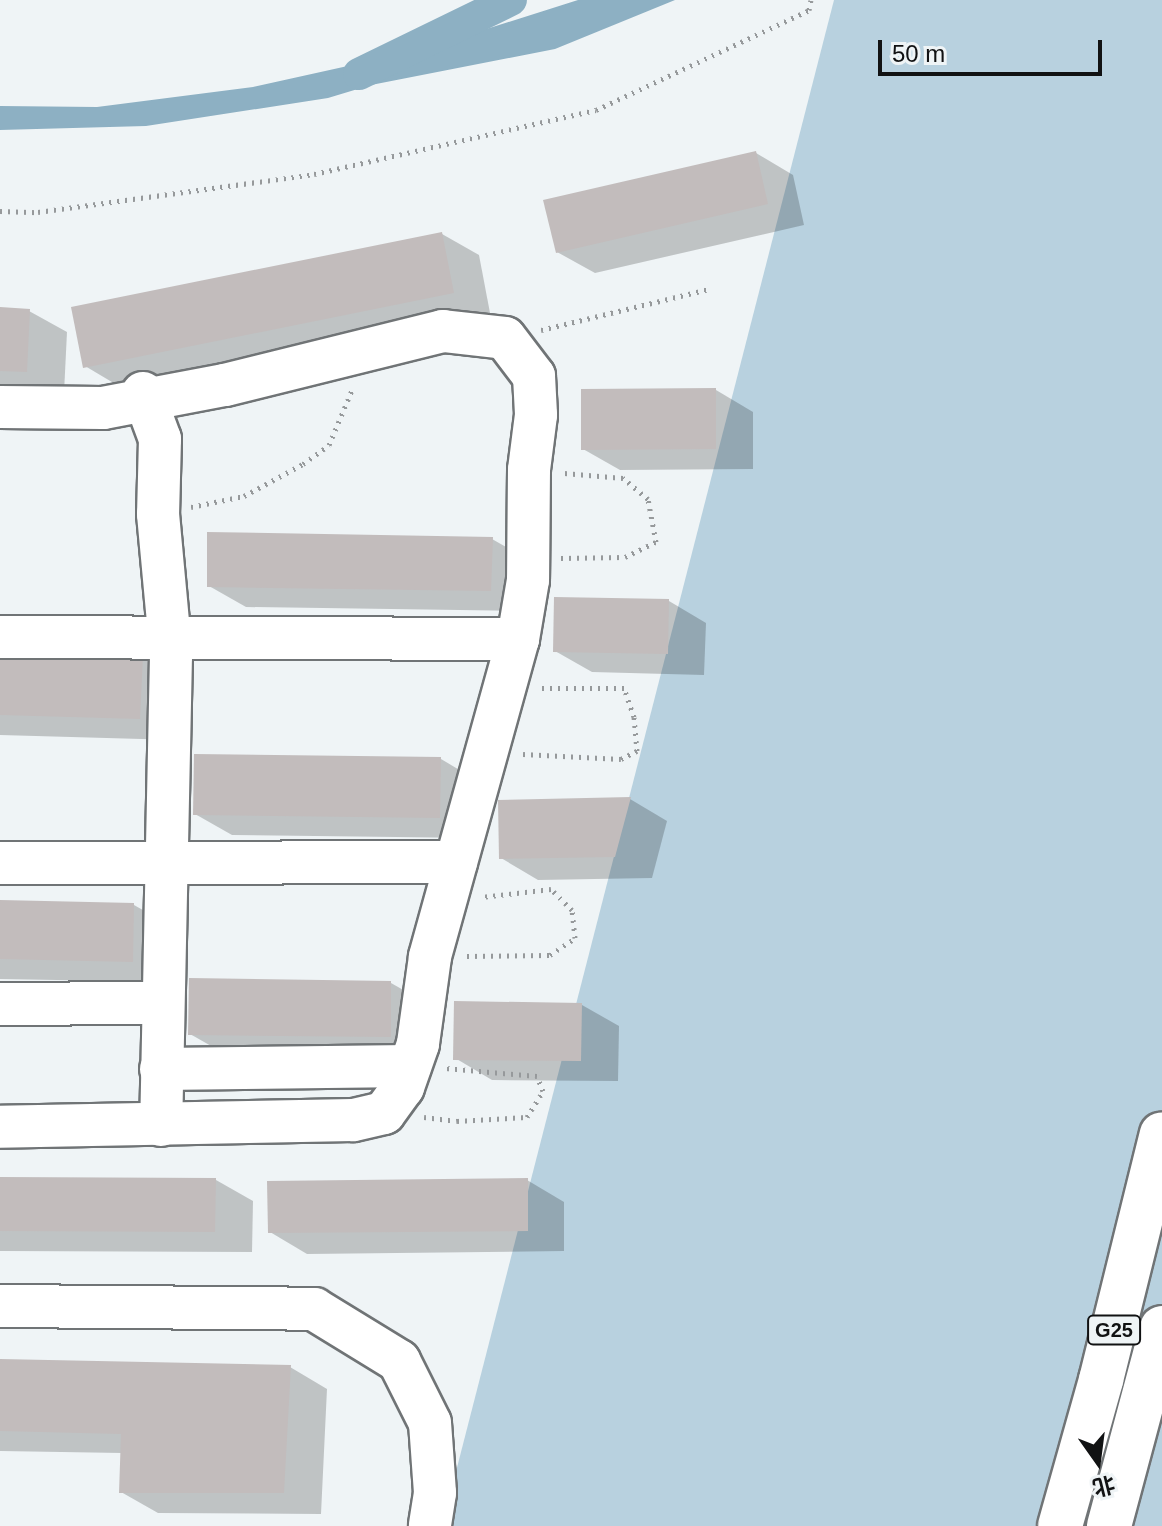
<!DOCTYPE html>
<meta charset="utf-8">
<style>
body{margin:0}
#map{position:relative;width:1162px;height:1526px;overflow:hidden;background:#eff4f6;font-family:Arial,"Noto Sans SC",sans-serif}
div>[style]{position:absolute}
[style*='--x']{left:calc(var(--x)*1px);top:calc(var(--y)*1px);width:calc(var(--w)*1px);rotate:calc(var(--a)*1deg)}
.green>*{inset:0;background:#b8d1df}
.water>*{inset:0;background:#8db0c3}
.shadow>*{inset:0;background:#0003}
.canal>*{height:32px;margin:-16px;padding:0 16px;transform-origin:16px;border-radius:16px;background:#8db0c3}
.building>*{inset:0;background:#c2bcbc}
.path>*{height:5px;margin-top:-2.5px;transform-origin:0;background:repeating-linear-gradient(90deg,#96999b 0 2px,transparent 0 8px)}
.roads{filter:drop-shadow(2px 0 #707476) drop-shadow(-2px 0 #707476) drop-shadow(0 2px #707476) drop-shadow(0 -2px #707476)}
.minor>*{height:42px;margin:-21px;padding:0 21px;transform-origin:21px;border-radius:21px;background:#fff}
.highway>*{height:44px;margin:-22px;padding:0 22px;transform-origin:22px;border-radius:22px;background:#fff}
span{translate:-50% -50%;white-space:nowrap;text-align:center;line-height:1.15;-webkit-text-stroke:6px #eff4f6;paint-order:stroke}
.shield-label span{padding:2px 6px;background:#eff4f6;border:2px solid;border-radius:6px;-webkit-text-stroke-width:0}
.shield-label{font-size:20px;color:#111213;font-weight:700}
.north{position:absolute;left:1058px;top:1422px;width:80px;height:80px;-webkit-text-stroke:6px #eff4f6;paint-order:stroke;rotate:166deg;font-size:22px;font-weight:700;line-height:32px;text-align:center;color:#111213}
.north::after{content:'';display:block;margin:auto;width:28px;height:36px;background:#111213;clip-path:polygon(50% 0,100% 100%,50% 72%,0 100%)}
.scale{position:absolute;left:878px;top:40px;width:224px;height:36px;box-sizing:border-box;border:4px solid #111213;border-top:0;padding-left:10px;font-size:24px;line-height:28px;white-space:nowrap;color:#111213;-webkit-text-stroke:6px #eff4f6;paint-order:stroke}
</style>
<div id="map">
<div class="green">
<div style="clip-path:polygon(834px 0,1162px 0,1162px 1526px,442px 1526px)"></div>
</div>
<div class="water">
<div style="clip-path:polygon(578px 0,675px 0,555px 49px,371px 85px,328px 98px,146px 126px,0 130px,0 106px,97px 107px,253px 87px,420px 50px)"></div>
</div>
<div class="shadow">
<div style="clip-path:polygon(756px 153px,793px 175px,804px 225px,595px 273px,557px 252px)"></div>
<div style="clip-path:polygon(442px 234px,479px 255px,490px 313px,122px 388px,85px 366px)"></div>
<div style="clip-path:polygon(0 309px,29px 311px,67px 332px,64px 393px,0 390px)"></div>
<div style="clip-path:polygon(716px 390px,753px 412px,753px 469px,620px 470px,583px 449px)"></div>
<div style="clip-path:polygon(492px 539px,529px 560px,528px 611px,246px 607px,209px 586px)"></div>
<div style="clip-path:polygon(669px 601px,706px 623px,704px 675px,592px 672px,555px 651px)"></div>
<div style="clip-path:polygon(0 652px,142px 657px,179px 678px,177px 740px,0 735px)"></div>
<div style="clip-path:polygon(441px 759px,478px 781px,477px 838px,232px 835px,195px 814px)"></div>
<div style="clip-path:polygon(630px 799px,667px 821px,652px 878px,538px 880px,501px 858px,500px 802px)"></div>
<div style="clip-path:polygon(0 902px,134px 905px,171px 926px,169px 982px,0 979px)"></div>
<div style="clip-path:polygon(391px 983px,428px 1004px,427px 1058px,227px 1055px,190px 1034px)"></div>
<div style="clip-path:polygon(582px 1005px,619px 1026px,618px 1081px,492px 1080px,455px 1058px)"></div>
<div style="clip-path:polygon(0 1179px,216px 1180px,253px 1201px,252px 1252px,0 1251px)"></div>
<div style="clip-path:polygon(527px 1180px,564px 1202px,564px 1251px,307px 1254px,270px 1232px)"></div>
<div style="clip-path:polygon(0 1361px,290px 1367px,327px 1389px,321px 1514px,158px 1513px,121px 1492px,122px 1453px,0 1451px)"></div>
</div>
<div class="canal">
<div style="--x:359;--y:74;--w:169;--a:-26"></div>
</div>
<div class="building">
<div style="clip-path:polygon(756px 151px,768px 204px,556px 253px,543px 200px)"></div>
<div style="clip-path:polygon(442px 232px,454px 293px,83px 368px,71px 307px)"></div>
<div style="clip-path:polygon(0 307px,30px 309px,27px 372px,0 371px)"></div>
<div style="clip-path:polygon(716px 388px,716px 449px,581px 450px,581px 389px)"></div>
<div style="clip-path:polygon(207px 532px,493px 537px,491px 591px,207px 587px)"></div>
<div style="clip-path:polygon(554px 597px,669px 599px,668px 654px,553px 652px)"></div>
<div style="clip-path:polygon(0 650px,143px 655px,140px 719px,0 715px)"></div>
<div style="clip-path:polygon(194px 754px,441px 757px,440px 818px,193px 815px)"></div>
<div style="clip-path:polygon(631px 797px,615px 857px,499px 859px,498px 800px)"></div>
<div style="clip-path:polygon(0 900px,134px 903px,133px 962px,0 959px)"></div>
<div style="clip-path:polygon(189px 978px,391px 981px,391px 1037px,188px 1035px)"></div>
<div style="clip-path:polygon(454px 1001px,582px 1003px,581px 1061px,453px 1060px)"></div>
<div style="clip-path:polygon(0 1177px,216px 1178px,215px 1232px,0 1231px)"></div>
<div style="clip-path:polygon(528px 1178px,528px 1231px,268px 1233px,267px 1181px)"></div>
<div style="clip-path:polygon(0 1359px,291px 1365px,284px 1493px,119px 1493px,121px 1434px,0 1431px)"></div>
</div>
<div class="path">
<div style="--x:0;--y:211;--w:38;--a:2"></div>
<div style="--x:38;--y:212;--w:279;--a:-7.8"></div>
<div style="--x:314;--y:174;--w:289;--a:-12.8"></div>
<div style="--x:596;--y:110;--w:235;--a:-25.1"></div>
<div style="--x:809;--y:10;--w:10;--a:-79"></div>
<div style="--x:541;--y:330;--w:173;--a:-13.7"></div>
<div style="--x:191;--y:507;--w:54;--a:-11.7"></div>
<div style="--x:244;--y:496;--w:67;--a:-28.5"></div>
<div style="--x:303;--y:464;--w:32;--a:-36"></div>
<div style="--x:329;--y:445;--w:60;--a:-67.3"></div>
<div style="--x:561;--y:558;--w:64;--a:-0.9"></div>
<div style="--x:625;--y:557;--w:34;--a:-26"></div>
<div style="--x:656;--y:542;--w:44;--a:-100.5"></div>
<div style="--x:648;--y:499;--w:33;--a:-140"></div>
<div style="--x:623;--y:478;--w:59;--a:-175.2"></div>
<div style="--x:523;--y:754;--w:98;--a:2.9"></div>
<div style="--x:621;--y:759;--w:18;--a:-27"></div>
<div style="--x:637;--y:751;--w:34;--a:-95"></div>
<div style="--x:634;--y:717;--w:31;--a:-109"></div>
<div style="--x:624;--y:688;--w:83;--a:180"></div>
<div style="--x:467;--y:956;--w:83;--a:-0.7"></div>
<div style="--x:550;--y:955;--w:30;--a:-34"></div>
<div style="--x:575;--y:938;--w:28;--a:-96"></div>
<div style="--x:572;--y:910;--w:30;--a:-135"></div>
<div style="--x:551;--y:889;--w:70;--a:173.5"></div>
<div style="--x:424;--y:1117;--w:33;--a:7"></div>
<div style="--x:457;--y:1121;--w:70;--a:-3.3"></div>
<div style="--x:527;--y:1117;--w:31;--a:-58"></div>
<div style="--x:543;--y:1091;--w:16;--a:-112"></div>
<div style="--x:537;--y:1076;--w:92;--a:-175"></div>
</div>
<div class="roads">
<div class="minor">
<div style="--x:143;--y:393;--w:49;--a:69.7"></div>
<div style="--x:160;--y:439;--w:75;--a:91.5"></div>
<div style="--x:158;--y:514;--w:142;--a:84.7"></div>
<div style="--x:171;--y:655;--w:470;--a:91.2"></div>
<div style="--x:0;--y:407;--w:103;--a:0.6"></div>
<div style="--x:103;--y:408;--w:124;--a:-10.7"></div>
<div style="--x:225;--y:385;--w:225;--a:-13.9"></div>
<div style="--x:443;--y:331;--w:62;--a:6.4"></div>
<div style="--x:505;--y:338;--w:48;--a:52.7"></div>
<div style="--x:534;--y:376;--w:39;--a:87"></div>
<div style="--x:536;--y:415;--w:55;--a:97.3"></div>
<div style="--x:529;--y:470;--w:110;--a:90.5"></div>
<div style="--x:528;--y:580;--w:60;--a:99.6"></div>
<div style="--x:518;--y:639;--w:330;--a:105.5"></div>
<div style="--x:430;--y:957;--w:88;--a:97.9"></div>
<div style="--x:418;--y:1044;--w:46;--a:109.2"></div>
<div style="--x:403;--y:1087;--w:32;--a:126"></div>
<div style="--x:384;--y:1113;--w:32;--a:167"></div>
<div style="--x:353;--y:1120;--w:353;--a:178.9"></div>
<div style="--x:0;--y:637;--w:518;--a:0.22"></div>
<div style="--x:0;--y:863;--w:456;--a:-0.1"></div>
<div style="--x:0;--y:1004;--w:162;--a:-0.4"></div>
<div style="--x:161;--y:1069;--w:249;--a:-0.7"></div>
<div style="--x:0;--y:1306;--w:314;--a:0.5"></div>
<div style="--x:314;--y:1309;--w:100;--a:31.5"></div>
<div style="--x:399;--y:1361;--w:69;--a:63.4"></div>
<div style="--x:430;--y:1423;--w:70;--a:85.9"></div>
<div style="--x:435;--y:1493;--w:33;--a:99"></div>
</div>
<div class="highway">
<div style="--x:1060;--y:1526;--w:152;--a:-74.3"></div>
<div style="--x:1101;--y:1380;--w:253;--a:-76.1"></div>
<div style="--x:1109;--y:1526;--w:205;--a:-75"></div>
</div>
</div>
<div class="shield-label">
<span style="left:1114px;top:1330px">G25</span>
</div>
<div class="north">北</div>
<div class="scale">50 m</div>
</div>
